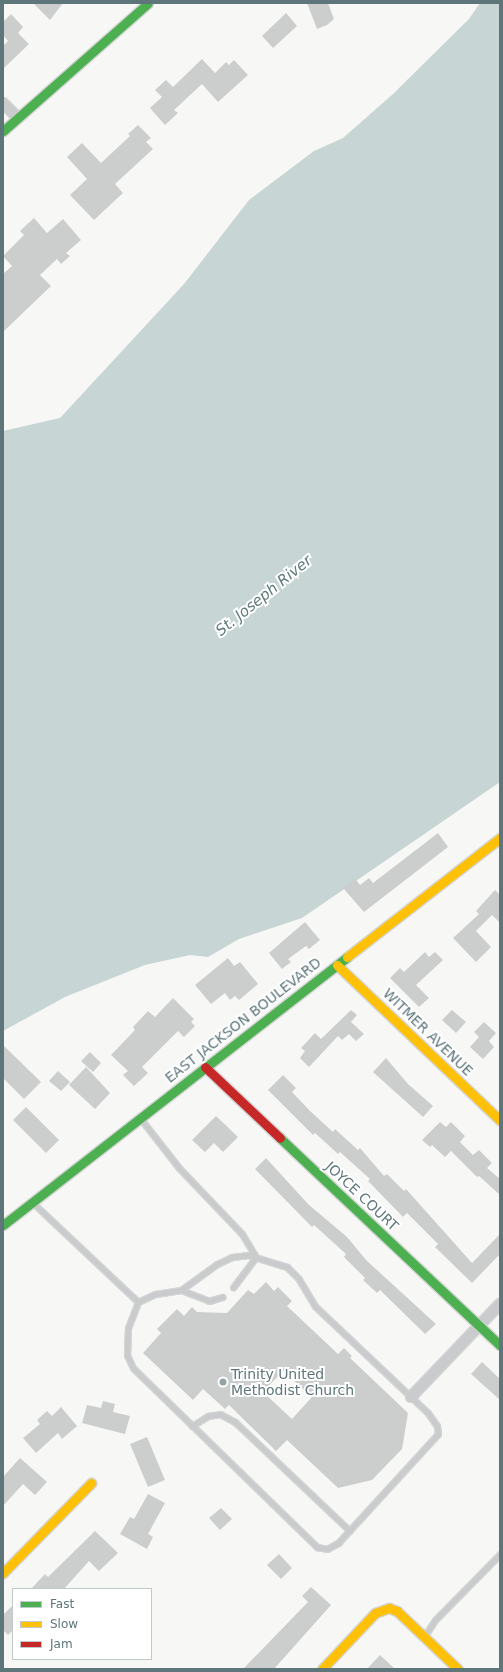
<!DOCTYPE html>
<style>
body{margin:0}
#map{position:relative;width:503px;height:1672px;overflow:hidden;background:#f7f7f6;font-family:"DejaVu Sans",sans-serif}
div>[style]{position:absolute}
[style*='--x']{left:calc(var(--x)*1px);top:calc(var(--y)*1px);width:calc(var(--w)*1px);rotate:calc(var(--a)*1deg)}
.water>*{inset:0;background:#c7d5d4}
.building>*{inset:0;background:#cccece}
.roads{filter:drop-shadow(1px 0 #d3d4d4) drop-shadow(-1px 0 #d3d4d4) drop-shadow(0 1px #d3d4d4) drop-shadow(0 -1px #d3d4d4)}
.lane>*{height:5px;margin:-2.5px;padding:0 2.5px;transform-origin:2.5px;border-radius:2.5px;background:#c9cbcc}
.street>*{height:10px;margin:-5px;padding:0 5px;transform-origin:5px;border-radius:5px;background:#c9cbcc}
.fast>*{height:9px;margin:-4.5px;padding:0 4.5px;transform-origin:4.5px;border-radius:4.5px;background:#4caf50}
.slow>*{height:9px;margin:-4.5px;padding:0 4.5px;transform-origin:4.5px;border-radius:4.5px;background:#ffc107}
.jam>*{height:9px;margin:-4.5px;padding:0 4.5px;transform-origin:4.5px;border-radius:4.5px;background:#c62828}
.dots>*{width:11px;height:11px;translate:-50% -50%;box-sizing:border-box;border:2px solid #fff;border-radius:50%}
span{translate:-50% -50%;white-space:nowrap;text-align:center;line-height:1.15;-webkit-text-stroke:4px #fff;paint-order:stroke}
.street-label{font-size:14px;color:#5e767a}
.poi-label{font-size:14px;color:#5e767a}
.left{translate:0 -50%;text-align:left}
.water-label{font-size:15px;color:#5e7b7a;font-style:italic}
.frame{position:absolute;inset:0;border:4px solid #5e767a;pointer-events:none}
.legend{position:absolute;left:12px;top:1588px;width:140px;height:72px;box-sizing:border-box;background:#fff;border:1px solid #bfc8ca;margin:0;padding:5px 7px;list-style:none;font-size:12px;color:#5e767a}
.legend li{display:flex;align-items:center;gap:8px;height:20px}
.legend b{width:20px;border:1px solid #bfc8ca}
</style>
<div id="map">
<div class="water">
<div style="clip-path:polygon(480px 3px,500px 3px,500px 782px,302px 918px,239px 939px,208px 957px,190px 955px,145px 965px,65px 997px,3px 1031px,3px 431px,60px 418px,184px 284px,249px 200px,314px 151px,343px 138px,393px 94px,469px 19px)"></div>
</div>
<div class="building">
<div style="clip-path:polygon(33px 3px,63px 3px,50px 20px)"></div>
<div style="clip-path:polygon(307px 3px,328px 3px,334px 19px,327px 25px,317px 29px)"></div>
<div style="clip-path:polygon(286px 13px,297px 26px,273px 48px,262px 36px)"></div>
<div style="clip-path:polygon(11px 14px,23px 27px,18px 33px,29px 44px,3px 69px,3px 46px,8px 41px,3px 35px,3px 22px)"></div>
<div style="clip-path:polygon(202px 59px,215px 73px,226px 62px,229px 65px,234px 60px,248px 75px,218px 102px,202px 84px,174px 110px,178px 113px,165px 125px,150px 108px,162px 97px,155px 90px,166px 80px,173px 87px)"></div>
<div style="clip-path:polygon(138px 125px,151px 138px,146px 142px,153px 149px,115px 184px,123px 193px,94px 220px,70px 195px,87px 179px,67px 157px,82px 143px,101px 163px,130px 136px,128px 134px)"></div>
<div style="clip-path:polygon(34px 218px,47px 233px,63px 219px,81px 240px,66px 253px,70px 256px,61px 264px,57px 259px,40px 275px,51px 286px,3px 332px,3px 274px,12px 266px,3px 256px,24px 235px,20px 231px)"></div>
<div style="clip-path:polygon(438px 833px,448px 847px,364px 912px,343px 888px,355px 878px,360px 885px,369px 878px,373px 883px)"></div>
<div style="clip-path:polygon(495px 890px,500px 895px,500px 923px,492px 915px,476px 931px,491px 947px,476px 962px,453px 938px,479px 914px,476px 911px)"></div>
<div style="clip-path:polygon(305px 922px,320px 940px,309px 949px,306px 946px,288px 959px,291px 962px,282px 969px,269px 953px)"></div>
<div style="clip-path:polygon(425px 952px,429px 957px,435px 952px,443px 960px,416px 985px,429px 998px,419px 1007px,390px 978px,400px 968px,404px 972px)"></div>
<div style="clip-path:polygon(228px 958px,234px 966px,240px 962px,258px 984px,239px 1000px,235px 996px,230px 1000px,225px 993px,211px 1004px,195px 985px)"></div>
<div style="clip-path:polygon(173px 998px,194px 1019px,191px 1022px,195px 1026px,184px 1037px,178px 1031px,142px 1067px,148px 1073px,134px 1086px,123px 1075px,128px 1071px,111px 1055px,135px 1030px,133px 1027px,148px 1011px,155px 1017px)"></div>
<div style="clip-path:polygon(351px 1010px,357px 1015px,351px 1022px,364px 1034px,356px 1041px,349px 1034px,342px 1040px,338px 1036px,309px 1067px,300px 1058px,305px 1051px,301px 1048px,315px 1033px,321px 1039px)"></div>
<div style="clip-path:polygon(452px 1010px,466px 1022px,456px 1033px,442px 1020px)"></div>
<div style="clip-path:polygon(484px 1022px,496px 1033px,489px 1041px,494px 1047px,483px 1059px,470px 1047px,479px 1037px,474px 1032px)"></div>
<div style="clip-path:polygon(3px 1045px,41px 1082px,24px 1099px,3px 1078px)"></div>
<div style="clip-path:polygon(90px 1052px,101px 1063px,93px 1072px,81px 1061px)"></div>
<div style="clip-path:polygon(386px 1058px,408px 1084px,433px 1106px,423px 1117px,373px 1072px)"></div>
<div style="clip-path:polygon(86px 1067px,110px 1093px,95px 1109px,69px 1085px)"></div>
<div style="clip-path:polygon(58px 1071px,70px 1082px,61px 1091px,49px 1081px)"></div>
<div style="clip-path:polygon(283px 1075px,296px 1088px,292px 1092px,310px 1111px,333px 1132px,335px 1129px,358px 1150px,360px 1148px,384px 1176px,387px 1174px,404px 1191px,406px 1189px,472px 1263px,500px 1234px,500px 1254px,472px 1283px,435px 1247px,438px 1244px,407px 1213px,403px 1217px,368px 1181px,370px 1179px,340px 1152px,338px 1154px,315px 1133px,313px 1135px,268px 1090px)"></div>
<div style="clip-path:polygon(26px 1107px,59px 1140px,46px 1153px,13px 1120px)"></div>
<div style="clip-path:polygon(216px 1116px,238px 1137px,223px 1152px,214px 1143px,205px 1152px,192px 1140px)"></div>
<div style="clip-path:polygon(440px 1122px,446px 1127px,451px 1122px,465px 1136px,460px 1142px,473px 1155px,479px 1150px,492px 1163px,487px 1168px,500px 1179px,500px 1195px,479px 1176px,477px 1177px,451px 1151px,445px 1157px,432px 1145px,430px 1147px,422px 1140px)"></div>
<div style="clip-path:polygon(266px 1158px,308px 1204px,347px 1237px,367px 1261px,436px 1324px,425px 1334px,380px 1290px,377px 1293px,363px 1280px,365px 1278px,344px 1257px,346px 1254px,314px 1225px,312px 1227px,255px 1169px)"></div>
<div style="clip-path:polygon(evenodd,266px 1282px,274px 1291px,278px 1287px,292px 1301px,287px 1306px,338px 1354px,344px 1348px,352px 1356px,350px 1358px,408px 1413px,402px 1449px,372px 1480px,338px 1488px,287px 1440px,276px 1451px,229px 1405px,225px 1409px,203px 1389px,193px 1400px,143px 1353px,161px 1333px,157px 1329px,177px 1309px,184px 1316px,192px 1307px,197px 1312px,227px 1313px,248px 1290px,254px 1294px,266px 1282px,283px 1371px,312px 1397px,292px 1419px,263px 1392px,283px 1371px)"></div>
<div style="clip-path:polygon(482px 1362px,500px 1379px,500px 1400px,471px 1374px)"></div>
<div style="clip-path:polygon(103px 1401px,115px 1404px,113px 1412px,130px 1416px,125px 1434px,82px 1423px,87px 1405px,101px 1408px)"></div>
<div style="clip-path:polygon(61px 1407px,77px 1426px,62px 1439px,58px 1433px,36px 1453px,23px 1438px,40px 1424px,37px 1420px,47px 1411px,52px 1416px)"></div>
<div style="clip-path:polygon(147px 1437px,165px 1480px,148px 1487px,130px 1444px)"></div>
<div style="clip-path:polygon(20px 1458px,47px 1482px,35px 1495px,23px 1484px,3px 1506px,3px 1477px)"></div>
<div style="clip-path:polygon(148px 1494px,165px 1503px,148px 1534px,153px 1537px,147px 1549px,120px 1534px,130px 1517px,134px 1519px)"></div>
<div style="clip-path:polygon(221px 1508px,232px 1519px,220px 1530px,209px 1518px)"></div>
<div style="clip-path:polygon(95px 1531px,118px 1553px,99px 1571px,89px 1561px,64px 1589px,31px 1589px,45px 1574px,48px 1577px)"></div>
<div style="clip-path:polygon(279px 1554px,292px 1568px,281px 1579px,267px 1565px)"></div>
<div style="clip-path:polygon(311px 1587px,331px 1605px,274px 1669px,243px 1669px,308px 1602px,302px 1596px)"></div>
<div style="clip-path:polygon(13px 1605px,13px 1630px,8px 1635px,3px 1630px,3px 1615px)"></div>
<div style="clip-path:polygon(380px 1655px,395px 1669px,367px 1669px)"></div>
</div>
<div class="roads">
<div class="lane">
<div style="--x:140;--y:1118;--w:63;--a:52"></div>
<div style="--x:179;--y:1168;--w:91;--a:46.3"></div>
<div style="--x:242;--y:1234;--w:27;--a:59"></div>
<div style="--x:256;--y:1257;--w:38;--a:127"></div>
<div style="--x:33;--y:1203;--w:144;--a:43.3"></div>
<div style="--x:138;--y:1302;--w:28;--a:111"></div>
<div style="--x:128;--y:1328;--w:27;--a:92"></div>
<div style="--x:127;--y:1355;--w:14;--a:65"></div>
<div style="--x:133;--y:1368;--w:257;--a:44.2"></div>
<div style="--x:317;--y:1547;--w:10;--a:11"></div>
<div style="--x:327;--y:1549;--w:13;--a:-29"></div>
<div style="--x:338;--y:1543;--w:148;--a:-47.5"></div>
<div style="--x:438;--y:1434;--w:8;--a:-97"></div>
<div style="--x:437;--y:1426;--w:16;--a:-125"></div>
<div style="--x:428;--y:1413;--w:156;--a:-136.6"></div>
<div style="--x:315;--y:1306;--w:31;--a:-121"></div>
<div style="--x:299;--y:1279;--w:17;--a:-135"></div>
<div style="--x:287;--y:1267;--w:41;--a:-162.9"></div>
<div style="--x:248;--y:1255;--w:16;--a:173"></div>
<div style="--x:232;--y:1257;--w:17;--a:155"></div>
<div style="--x:217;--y:1264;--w:44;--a:144.2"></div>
<div style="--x:181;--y:1290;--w:26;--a:171"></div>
<div style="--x:155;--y:1294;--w:19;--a:155"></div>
<div style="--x:181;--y:1290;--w:30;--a:21"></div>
<div style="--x:209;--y:1301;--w:14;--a:-17"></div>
<div style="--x:192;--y:1426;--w:19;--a:-32"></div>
<div style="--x:208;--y:1416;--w:12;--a:-9"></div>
<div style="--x:220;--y:1414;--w:17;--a:28"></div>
<div style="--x:235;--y:1422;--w:158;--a:43.5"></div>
<div style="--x:424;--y:1637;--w:20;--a:-57"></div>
<div style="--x:435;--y:1620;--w:93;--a:-45.4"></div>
</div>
<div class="street">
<div style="--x:3;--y:103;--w:21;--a:45"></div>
<div style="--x:411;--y:1397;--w:129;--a:-46.3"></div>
</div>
<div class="fast">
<div style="--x:3;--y:131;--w:193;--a:-41.4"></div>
<div style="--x:280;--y:1138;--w:302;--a:43.3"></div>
<div style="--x:3;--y:1225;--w:436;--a:-37.9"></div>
</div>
<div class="slow">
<div style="--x:347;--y:957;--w:194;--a:-37.9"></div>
<div style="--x:337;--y:965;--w:225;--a:43.6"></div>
<div style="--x:3;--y:1573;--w:126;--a:-45.6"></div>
<div style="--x:322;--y:1669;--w:77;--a:-46.6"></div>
<div style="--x:375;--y:1613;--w:15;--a:-20"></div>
<div style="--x:389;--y:1608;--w:9;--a:21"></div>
<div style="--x:397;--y:1611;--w:84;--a:43.6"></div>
</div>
<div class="jam">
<div style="--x:205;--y:1067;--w:103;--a:43.4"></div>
</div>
</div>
<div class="dots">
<div style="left:223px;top:1382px;background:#94a3a5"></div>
</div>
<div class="street-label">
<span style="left:243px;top:1020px;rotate:-38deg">EAST JACKSON BOULEVARD</span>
<span style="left:428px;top:1032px;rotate:44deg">WITMER AVENUE</span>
<span style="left:362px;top:1196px;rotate:43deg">JOYCE COURT</span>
</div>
<div class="poi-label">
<span class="left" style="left:231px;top:1382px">Trinity United<br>Methodist Church</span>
</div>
<div class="water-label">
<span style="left:264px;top:596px;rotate:-39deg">St. Joseph River</span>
</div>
<div class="frame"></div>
<ul class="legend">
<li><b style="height:5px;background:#4caf50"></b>Fast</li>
<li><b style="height:5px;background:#ffc107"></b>Slow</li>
<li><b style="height:5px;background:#c62828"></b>Jam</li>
</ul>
</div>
